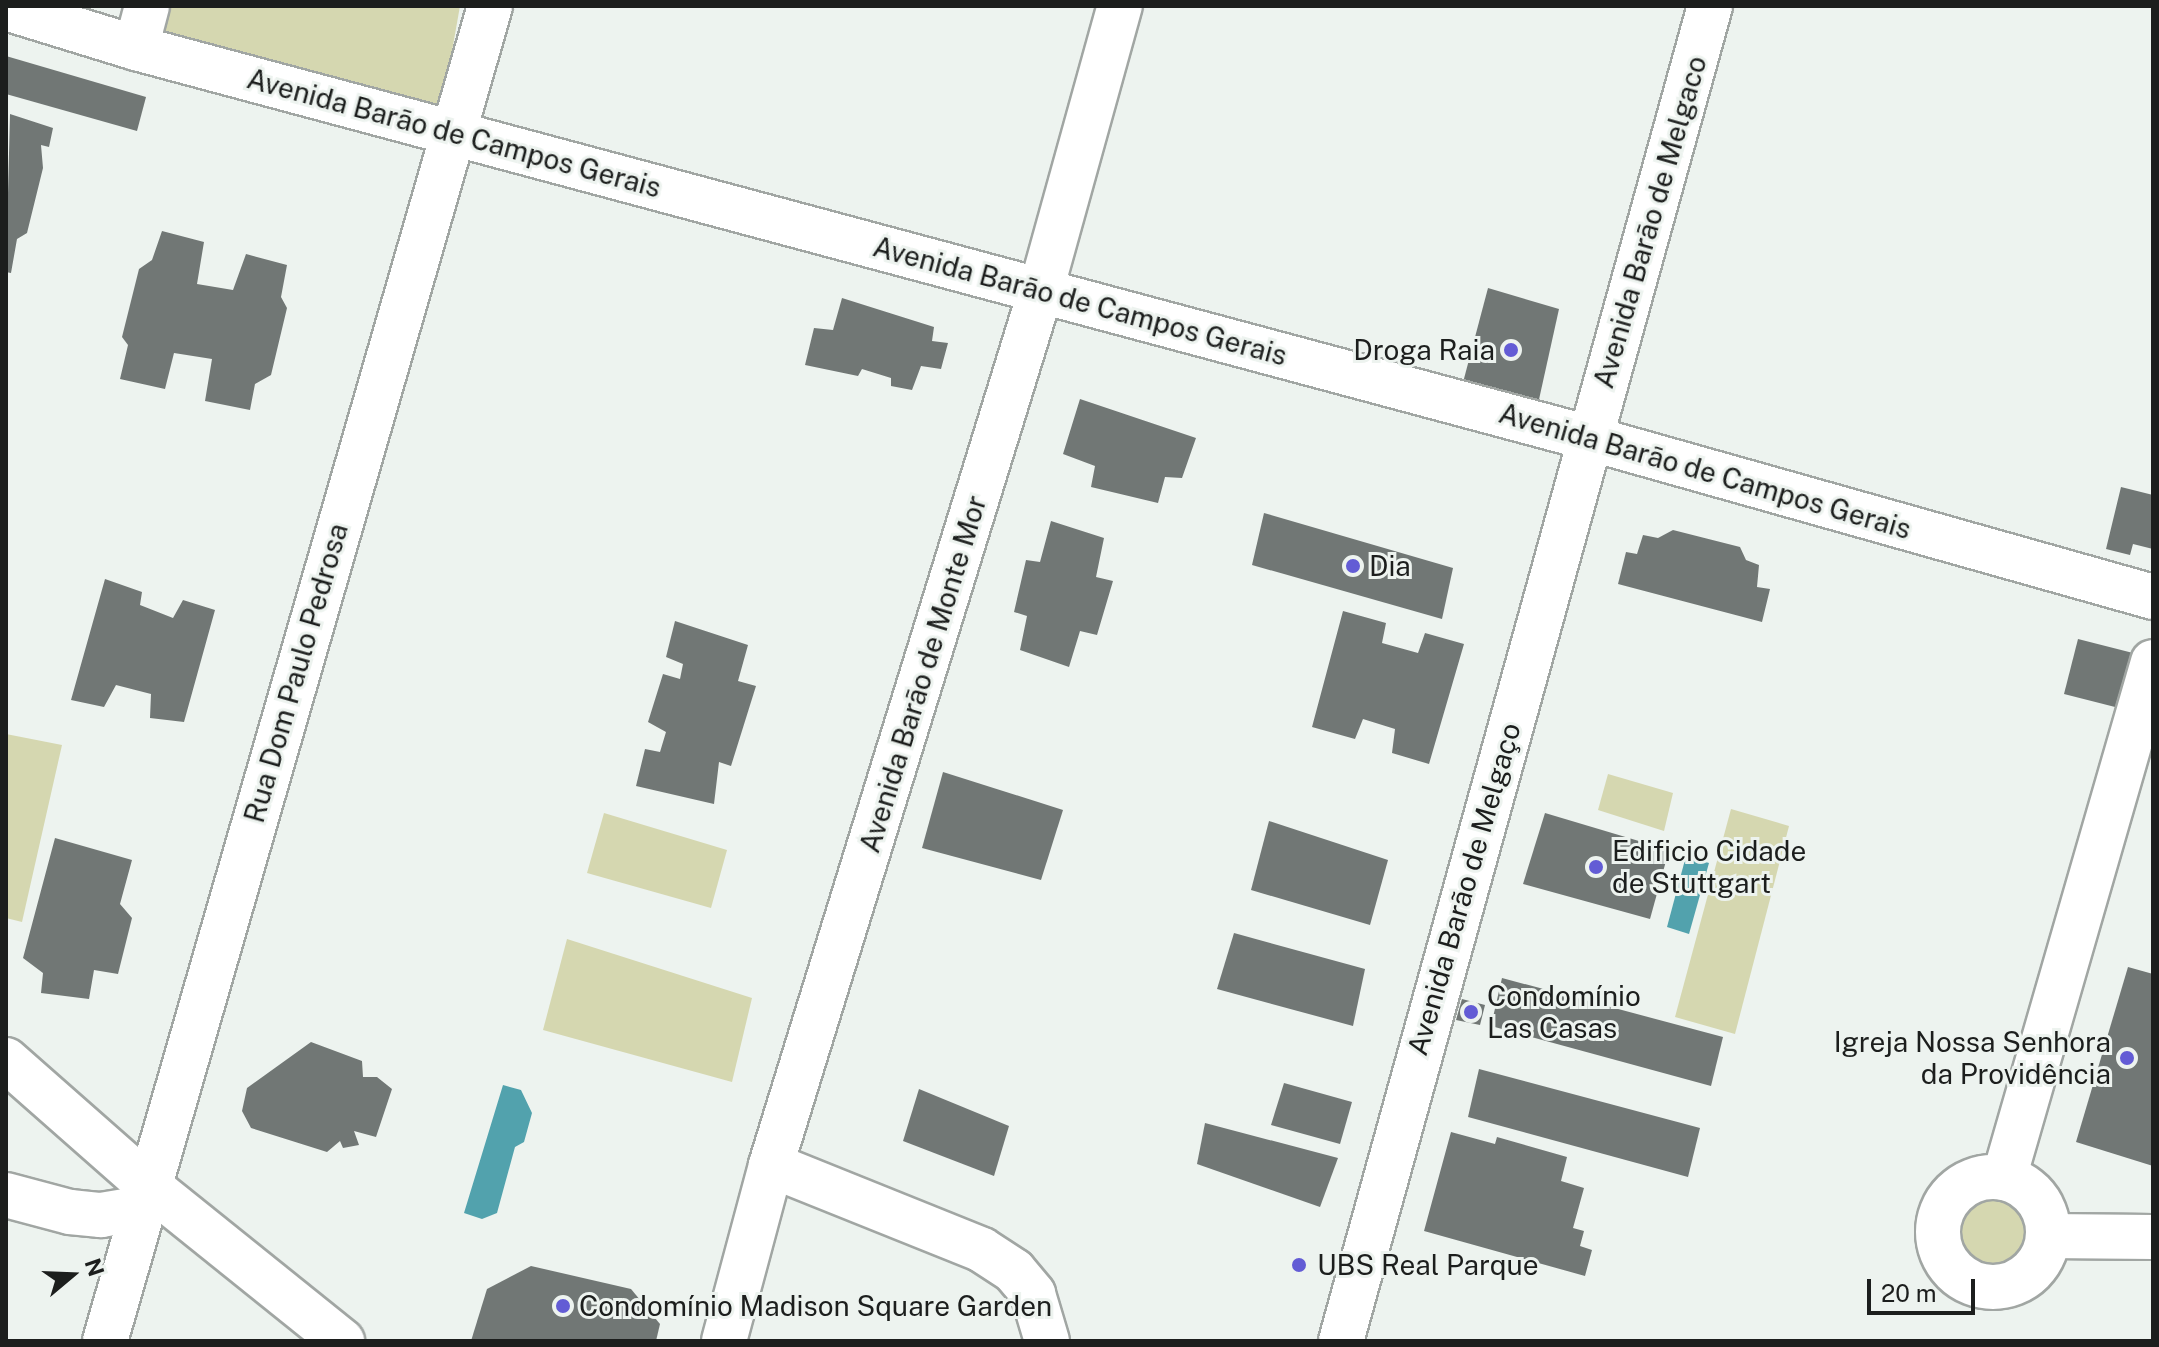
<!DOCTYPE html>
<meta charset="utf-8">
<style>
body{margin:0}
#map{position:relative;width:2159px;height:1347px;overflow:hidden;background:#edf3ef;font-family:"Public Sans",sans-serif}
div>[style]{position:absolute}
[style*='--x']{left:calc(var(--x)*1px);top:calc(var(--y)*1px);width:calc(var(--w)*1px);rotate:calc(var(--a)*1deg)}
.green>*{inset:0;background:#d5d7b0}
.round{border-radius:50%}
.water>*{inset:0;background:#52a2ad}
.building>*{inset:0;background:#717775}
.roads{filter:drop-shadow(2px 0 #a1a6a3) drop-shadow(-2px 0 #a1a6a3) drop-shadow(0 2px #a1a6a3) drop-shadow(0 -2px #a1a6a3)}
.street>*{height:44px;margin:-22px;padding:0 22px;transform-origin:22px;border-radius:22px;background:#fff}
.street>.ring{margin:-22px;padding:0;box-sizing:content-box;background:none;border:44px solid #fff;border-radius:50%}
.dots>*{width:22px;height:22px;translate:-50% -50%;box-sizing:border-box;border:4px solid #edf3ef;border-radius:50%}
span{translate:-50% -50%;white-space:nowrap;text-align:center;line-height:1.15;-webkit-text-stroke:6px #edf3ef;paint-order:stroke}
.street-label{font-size:28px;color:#1c1e1d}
.poi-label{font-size:28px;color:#1c1e1d}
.right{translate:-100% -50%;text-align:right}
.left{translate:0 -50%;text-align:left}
.frame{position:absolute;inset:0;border:8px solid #1c1e1d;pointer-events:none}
.north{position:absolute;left:32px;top:1235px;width:80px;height:80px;-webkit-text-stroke:6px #edf3ef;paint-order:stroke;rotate:71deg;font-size:22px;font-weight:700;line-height:32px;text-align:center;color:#1c1e1d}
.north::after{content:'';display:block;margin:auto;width:28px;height:36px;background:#1c1e1d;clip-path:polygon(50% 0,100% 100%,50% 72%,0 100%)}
.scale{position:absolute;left:1867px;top:1279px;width:108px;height:36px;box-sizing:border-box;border:4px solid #1c1e1d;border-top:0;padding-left:10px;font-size:24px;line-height:28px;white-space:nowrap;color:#1c1e1d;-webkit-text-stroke:6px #edf3ef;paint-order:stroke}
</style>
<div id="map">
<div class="green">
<div style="clip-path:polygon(147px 6px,460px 6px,438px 130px,136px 48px)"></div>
<div style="clip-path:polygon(6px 734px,62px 745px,22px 922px,6px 918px)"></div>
<div style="clip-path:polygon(1608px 774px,1673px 793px,1664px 831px,1598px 810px)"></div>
<div style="clip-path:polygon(1731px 809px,1789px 826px,1735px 1034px,1675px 1017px)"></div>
<div style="clip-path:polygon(604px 813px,727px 850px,711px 908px,587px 873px)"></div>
<div style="clip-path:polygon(567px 939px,752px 998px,732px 1082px,543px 1030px)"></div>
<div class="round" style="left:1944px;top:1185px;width:98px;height:98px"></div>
</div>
<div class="water">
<div style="clip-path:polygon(1686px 856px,1709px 863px,1689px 934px,1667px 927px)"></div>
<div style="clip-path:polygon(503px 1085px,521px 1090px,532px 1113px,524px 1142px,515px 1147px,497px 1213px,482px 1219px,464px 1213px)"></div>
</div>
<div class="building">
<div style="clip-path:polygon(6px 56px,146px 97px,137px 131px,6px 94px)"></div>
<div style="clip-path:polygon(10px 114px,53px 128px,49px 147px,41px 145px,43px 168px,27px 233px,17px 239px,11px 273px,6px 272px)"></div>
<div style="clip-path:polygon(162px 231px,204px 242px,197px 284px,233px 290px,246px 254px,287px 265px,281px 297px,287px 308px,271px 375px,255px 384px,250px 410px,205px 401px,212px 359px,174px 353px,165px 389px,120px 379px,128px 345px,122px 337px,139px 269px,152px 260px)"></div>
<div style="clip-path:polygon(1488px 288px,1559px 309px,1536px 413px,1461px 390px)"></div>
<div style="clip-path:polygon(842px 298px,934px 327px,932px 341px,948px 343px,941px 369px,921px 366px,912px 390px,891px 386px,891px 378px,862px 369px,858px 376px,805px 365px,814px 328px,833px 330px)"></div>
<div style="clip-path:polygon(1080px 399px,1196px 438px,1182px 478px,1165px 477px,1158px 503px,1091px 487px,1095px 466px,1063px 454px)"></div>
<div style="clip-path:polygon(2121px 487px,2153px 495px,2153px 549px,2133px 544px,2130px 555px,2106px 549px)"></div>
<div style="clip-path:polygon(1264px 513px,1453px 568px,1442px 619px,1252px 565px)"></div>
<div style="clip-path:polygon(1051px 521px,1104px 538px,1096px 577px,1113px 581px,1097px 635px,1080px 631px,1069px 667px,1020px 650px,1027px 616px,1014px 612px,1026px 560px,1040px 562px)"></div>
<div style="clip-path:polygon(1673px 530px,1740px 547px,1746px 560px,1759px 565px,1757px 587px,1770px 589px,1762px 622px,1618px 584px,1626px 552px,1637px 554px,1643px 535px,1658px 538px)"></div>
<div style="clip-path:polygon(105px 579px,142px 592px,140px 605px,173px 618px,183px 600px,215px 610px,184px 722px,150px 718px,151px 694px,116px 685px,104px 707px,71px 700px)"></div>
<div style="clip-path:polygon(1343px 611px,1386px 623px,1382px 643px,1418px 653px,1425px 633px,1464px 644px,1429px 764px,1392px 753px,1395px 729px,1363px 719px,1355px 739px,1312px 727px)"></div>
<div style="clip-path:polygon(675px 621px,748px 645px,738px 681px,756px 686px,731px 766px,719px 762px,714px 804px,636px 786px,645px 749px,660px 752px,666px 732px,648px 722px,663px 674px,680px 679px,683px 664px,666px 657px)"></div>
<div style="clip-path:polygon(2078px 639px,2133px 653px,2119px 708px,2064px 694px)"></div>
<div style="clip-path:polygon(943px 772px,1063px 810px,1041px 880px,922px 848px)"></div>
<div style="clip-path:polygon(1545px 813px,1669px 850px,1650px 919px,1523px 884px)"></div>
<div style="clip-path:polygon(1269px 821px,1388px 860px,1370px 925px,1251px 890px)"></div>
<div style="clip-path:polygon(55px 838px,132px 860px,120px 904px,132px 918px,118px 974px,94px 970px,89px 999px,41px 993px,43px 973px,23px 958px)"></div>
<div style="clip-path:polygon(1234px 933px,1365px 969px,1353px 1026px,1217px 989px)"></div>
<div style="clip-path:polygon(2128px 967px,2153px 974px,2153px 1166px,2076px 1142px)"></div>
<div style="clip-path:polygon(1502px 978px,1723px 1037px,1711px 1086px,1491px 1026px)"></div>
<div style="clip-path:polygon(1462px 999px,1485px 1005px,1480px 1025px,1456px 1020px)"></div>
<div style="clip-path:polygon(311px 1042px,362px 1061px,363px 1077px,377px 1077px,392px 1089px,376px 1137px,354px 1131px,359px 1145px,343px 1148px,340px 1141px,327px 1152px,251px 1128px,242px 1111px,247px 1088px)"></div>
<div style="clip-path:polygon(1479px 1069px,1700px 1128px,1688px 1177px,1468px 1117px)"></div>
<div style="clip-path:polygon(1284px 1083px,1352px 1102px,1340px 1144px,1271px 1125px)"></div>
<div style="clip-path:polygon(919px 1089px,1009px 1126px,994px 1176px,903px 1141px)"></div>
<div style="clip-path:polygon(1205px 1123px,1338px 1158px,1320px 1207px,1197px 1164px)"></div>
<div style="clip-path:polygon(1451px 1132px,1495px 1144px,1497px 1137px,1567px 1157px,1561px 1181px,1584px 1188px,1573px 1228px,1584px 1231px,1580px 1246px,1592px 1250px,1585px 1276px,1424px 1231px)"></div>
<div style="clip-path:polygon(531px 1266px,631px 1289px,660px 1324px,656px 1341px,471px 1341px,487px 1289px)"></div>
</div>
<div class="roads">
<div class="street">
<div style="--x:6;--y:8;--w:136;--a:17.1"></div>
<div style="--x:136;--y:48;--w:1504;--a:15.02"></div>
<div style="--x:1589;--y:438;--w:586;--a:15.74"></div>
<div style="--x:136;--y:48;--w:43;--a:-75.3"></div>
<div style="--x:6;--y:1060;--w:191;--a:41.4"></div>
<div style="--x:149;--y:1186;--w:248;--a:38.8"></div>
<div style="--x:771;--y:1165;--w:227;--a:21.9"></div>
<div style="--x:982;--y:1250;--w:38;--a:33"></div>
<div style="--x:1014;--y:1271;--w:30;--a:50"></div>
<div style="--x:1033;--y:1294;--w:49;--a:73.4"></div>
<div class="ring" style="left:1938px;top:1177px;width:66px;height:66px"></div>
<div style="--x:2004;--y:1178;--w:537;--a:-73.89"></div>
<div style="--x:6;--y:1195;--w:66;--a:14.9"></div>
<div style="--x:70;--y:1212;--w:31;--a:6"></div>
<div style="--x:101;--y:1215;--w:43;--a:-9.5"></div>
<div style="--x:2048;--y:1236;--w:105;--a:0.5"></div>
<div style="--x:105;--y:1341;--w:1389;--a:-73.91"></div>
<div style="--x:724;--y:1341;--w:182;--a:-75"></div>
<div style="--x:771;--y:1165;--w:916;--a:-72.85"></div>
<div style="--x:1041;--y:290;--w:295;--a:-74.5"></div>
<div style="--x:1341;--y:1341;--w:1385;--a:-74.55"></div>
</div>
</div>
<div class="dots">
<div style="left:1511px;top:350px;background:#635cd5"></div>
<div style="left:1353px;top:566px;background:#635cd5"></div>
<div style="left:1596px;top:867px;background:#635cd5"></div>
<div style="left:1471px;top:1012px;background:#635cd5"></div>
<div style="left:2127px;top:1058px;background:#635cd5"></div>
<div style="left:1299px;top:1265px;background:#635cd5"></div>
<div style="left:563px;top:1306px;background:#635cd5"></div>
</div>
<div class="street-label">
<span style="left:454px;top:133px;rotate:15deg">Avenida Barão de Campos Gerais</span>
<span style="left:1650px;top:222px;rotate:-74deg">Avenida Barão de Melgaco</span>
<span style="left:1080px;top:301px;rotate:15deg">Avenida Barão de Campos Gerais</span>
<span style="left:1705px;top:471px;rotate:16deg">Avenida Barão de Campos Gerais</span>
<span style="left:296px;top:673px;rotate:-74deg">Rua Dom Paulo Pedrosa</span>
<span style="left:923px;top:674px;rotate:-73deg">Avenida Barão de Monte Mor</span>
<span style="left:1464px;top:889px;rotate:-74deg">Avenida Barão de Melgaço</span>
</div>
<div class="poi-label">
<span class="right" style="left:1495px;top:350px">Droga Raia</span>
<span class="left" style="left:1369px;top:566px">Dia</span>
<span class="left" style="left:1612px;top:867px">Edificio Cidade<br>de Stuttgart</span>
<span class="left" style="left:1487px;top:1012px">Condomínio<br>Las Casas</span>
<span class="right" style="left:2111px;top:1058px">Igreja Nossa Senhora<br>da Providência</span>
<span class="left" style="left:1317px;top:1265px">UBS Real Parque</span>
<span class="left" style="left:579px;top:1306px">Condomínio Madison Square Garden</span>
</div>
<div class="frame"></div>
<div class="north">N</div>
<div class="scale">20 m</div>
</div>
